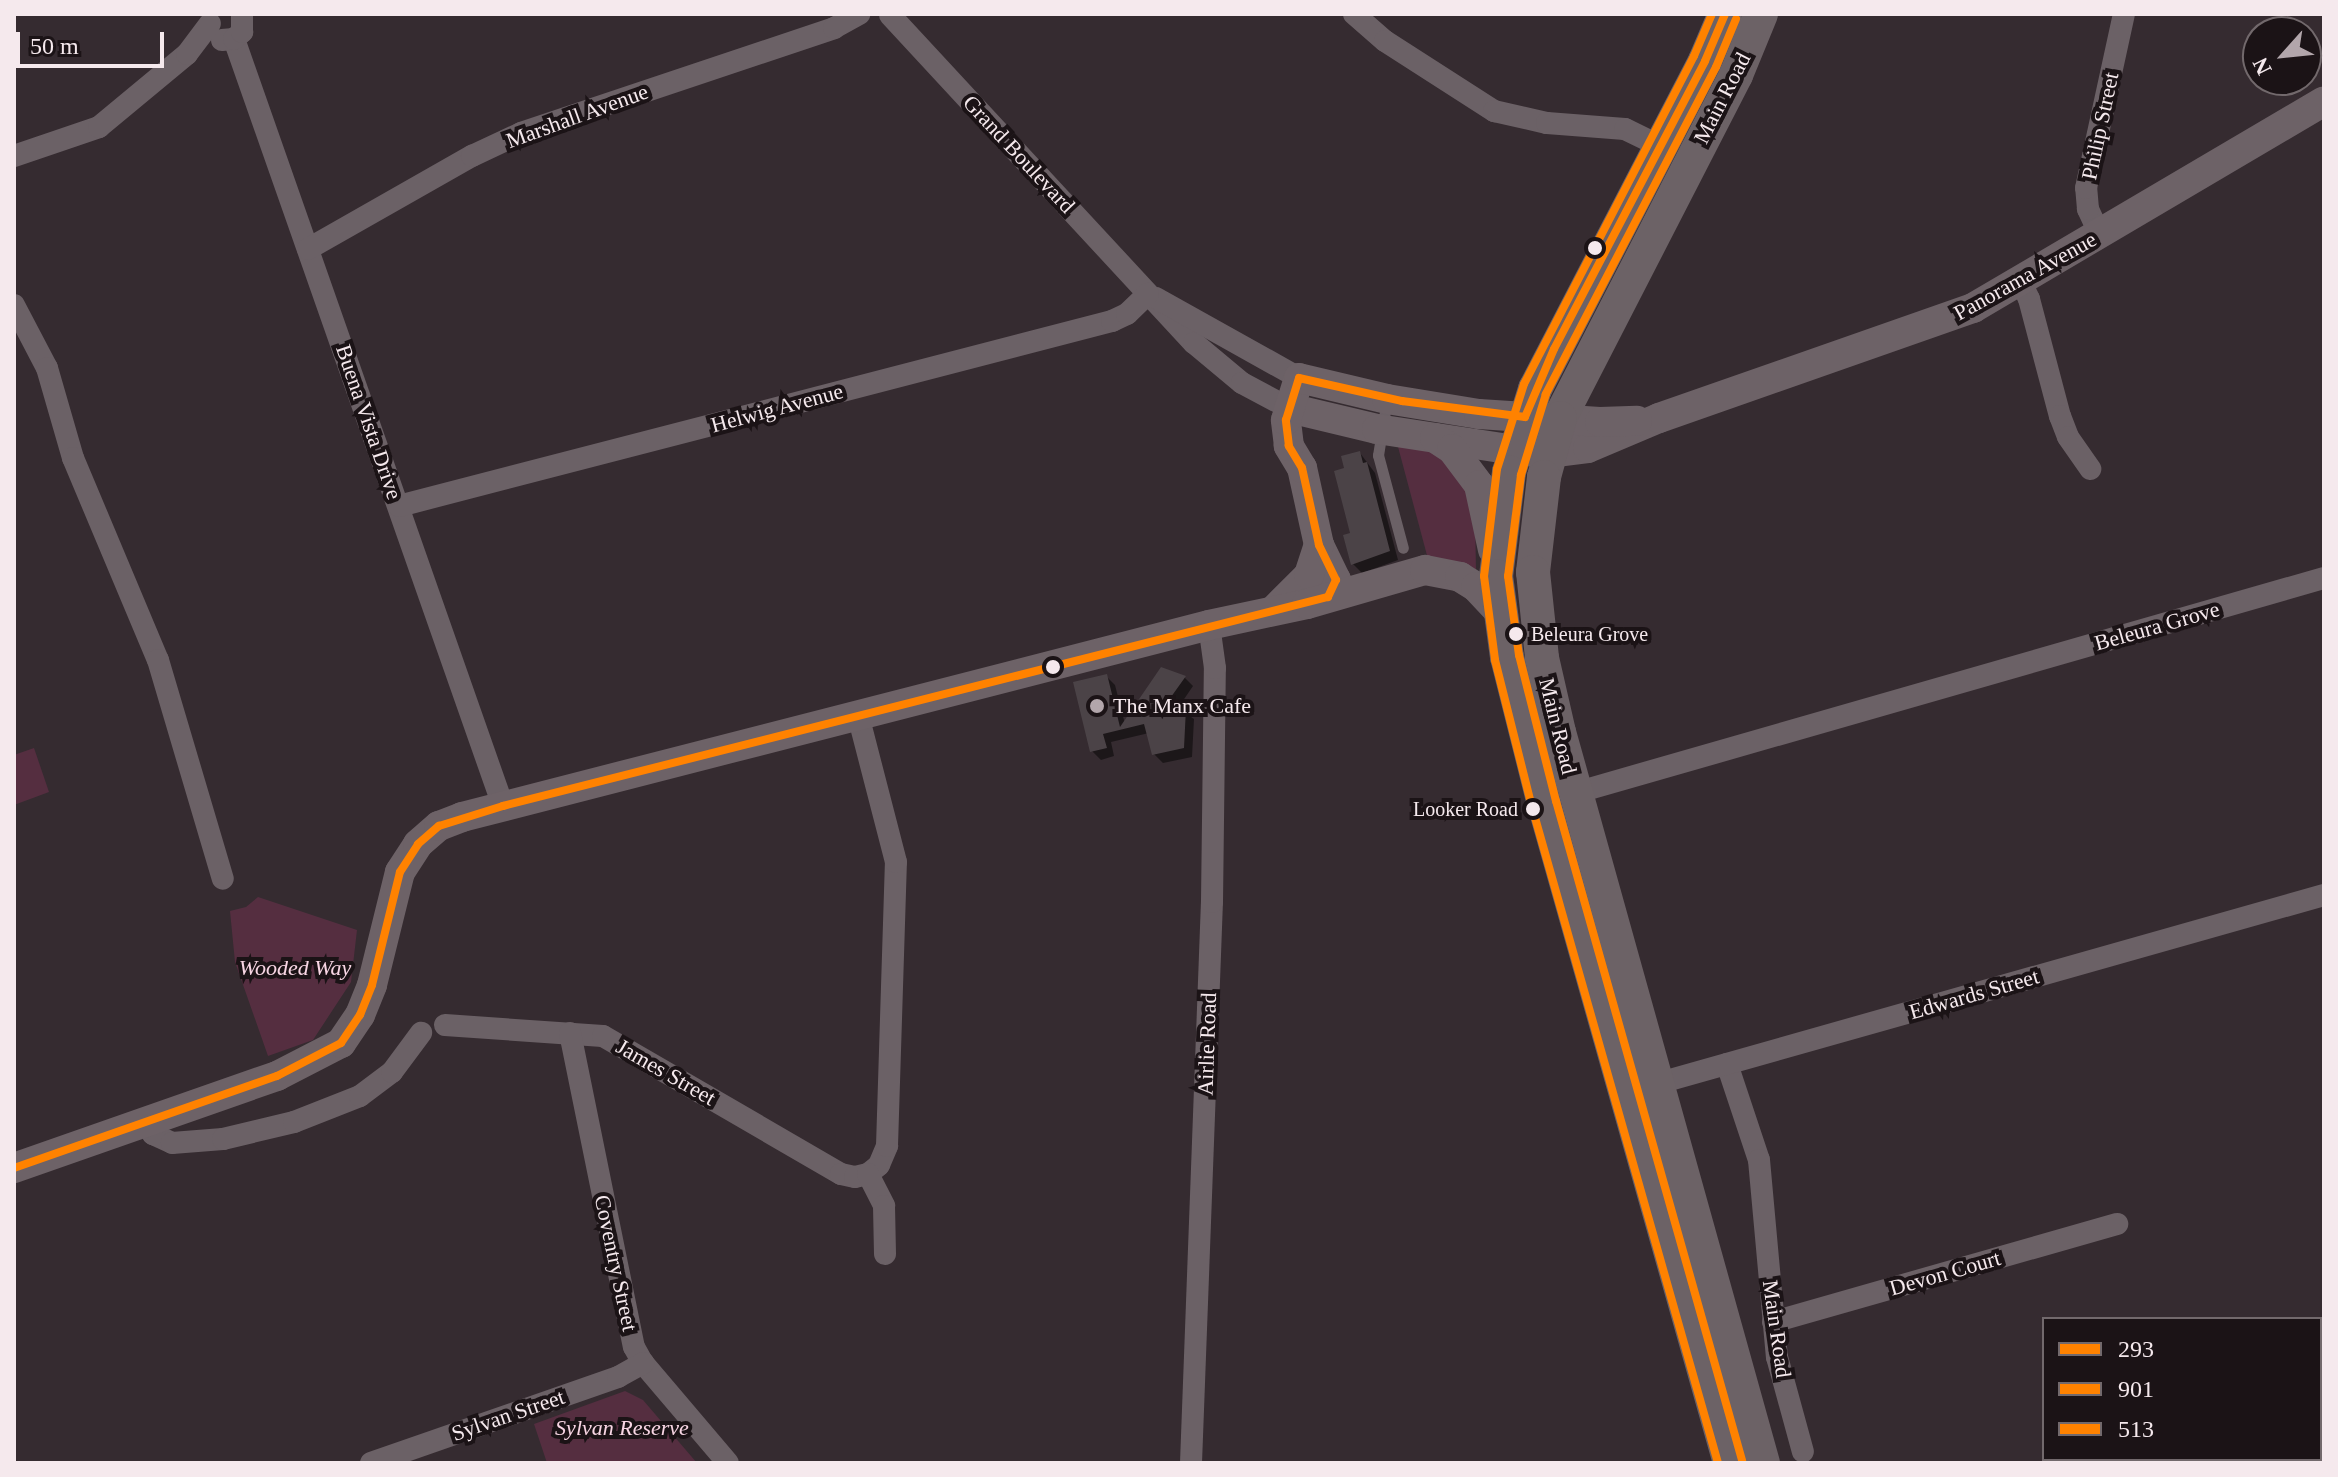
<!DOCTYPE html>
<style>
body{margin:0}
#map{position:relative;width:2338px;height:1477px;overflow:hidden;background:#352b30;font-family:"Times New Roman",serif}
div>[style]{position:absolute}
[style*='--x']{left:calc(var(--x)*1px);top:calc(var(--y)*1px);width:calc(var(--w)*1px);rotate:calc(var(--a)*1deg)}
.green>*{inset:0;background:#552e40}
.shadow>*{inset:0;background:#0007}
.building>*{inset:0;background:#4b4347}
.lane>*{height:11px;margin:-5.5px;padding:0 5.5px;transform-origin:5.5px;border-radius:5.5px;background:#6b6166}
.street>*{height:22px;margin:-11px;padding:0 11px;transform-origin:11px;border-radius:11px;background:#6b6166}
.secondary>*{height:30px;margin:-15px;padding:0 15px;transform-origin:15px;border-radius:15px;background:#6d6267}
.primary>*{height:34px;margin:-17px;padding:0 17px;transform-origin:17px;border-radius:17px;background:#6c6266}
.bus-1>*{height:8px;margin:-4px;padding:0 4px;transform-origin:4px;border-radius:4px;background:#ff8200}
.bus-2>*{height:8px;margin:-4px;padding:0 4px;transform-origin:4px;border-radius:4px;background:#ff8200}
.bus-3>*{height:8px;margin:-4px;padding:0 4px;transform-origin:4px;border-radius:4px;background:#ff8200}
.dots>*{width:22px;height:22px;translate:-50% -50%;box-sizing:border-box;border:4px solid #1b1316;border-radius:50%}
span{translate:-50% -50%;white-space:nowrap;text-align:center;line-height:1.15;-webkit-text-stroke:8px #1b1316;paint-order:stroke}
.bus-label{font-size:20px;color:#f5e9ed}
.left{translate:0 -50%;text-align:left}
.right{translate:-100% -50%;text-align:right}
.street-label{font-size:22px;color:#f5e9ed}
.poi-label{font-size:22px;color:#f5e9ed}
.park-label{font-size:22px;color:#f8d6e4;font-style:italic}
.frame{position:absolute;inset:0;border:16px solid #f5e9ed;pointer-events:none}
.legend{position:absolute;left:2042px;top:1317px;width:280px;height:144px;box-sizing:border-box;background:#1b1316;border:2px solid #72696c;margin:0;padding:10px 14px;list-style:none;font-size:24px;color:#f5e9ed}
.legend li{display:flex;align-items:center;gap:16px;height:40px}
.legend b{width:40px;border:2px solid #72696c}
.north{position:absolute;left:2242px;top:16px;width:80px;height:80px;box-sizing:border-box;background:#1b1316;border:2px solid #72696c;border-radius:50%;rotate:243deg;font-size:22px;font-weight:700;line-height:32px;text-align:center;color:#f5e9ed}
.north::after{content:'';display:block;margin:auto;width:28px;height:36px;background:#b2a6ab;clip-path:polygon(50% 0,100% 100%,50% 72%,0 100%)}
.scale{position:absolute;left:16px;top:32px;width:148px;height:36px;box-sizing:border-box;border:4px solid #f5e9ed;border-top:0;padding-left:10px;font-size:24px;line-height:28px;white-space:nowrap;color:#f5e9ed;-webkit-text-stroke:6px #1b1316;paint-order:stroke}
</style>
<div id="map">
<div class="green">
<div style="clip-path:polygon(1397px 443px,1429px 448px,1454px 461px,1475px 515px,1476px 572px,1428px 559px)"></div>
<div style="clip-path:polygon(34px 748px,49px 792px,14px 805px,14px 755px)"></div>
<div style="clip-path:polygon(258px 897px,357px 930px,351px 982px,313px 1040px,268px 1056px,235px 962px,230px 911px,246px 907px)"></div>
<div style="clip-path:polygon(625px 1391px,643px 1400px,697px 1463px,547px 1463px,534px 1424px)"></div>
</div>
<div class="shadow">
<div style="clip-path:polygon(1360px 453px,1375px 473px,1398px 560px,1362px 573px,1353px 564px,1347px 469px)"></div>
<div style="clip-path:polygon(1162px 670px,1185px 678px,1193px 686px,1178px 708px,1194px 719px,1192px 757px,1163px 763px,1154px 754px,1149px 733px,1111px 742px,1114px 756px,1101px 760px,1092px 751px,1106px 676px,1115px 685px,1125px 724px)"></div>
</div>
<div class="building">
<div style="clip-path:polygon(1360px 451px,1363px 463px,1367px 462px,1390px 551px,1351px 565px,1343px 535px,1350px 533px,1334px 471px,1344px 468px,1341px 456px)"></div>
<div style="clip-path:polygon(1161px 667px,1186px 676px,1166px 704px,1186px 708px,1184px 748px,1152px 755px,1144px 724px,1103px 734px,1107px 748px,1090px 752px,1073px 682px,1107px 674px,1120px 727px)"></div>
</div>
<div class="lane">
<div style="--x:1387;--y:399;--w:57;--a:99.1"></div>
<div style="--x:1378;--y:455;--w:96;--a:75"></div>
</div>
<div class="street">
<div style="--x:1354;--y:14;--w:41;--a:41.1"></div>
<div style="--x:1385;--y:41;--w:130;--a:32.7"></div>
<div style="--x:1494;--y:111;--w:54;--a:12.8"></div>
<div style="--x:1547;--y:123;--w:78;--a:4.4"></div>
<div style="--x:1625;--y:129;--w:39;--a:26"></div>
<div style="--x:890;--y:15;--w:447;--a:47.2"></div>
<div style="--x:1194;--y:343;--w:62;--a:39.8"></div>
<div style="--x:1242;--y:383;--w:53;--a:28"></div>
<div style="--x:234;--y:39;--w:813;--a:70.67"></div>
<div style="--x:222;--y:40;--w:12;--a:-5"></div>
<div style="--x:234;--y:39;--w:11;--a:-41"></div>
<div style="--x:242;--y:32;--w:18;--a:-90"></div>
<div style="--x:14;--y:156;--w:90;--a:-18.8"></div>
<div style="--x:99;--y:127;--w:114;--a:-39.7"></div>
<div style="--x:187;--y:54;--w:38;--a:-53"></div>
<div style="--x:2100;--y:235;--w:29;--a:-115"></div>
<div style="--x:2088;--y:209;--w:21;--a:-95"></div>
<div style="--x:2086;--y:188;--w:178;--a:-77.7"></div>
<div style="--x:308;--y:249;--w:189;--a:-29.6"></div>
<div style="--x:472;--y:156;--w:54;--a:-25.1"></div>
<div style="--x:521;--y:133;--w:330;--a:-18.5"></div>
<div style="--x:834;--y:28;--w:29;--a:-29"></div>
<div style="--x:2021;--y:282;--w:19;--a:65"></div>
<div style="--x:2029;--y:299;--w:121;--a:75.2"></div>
<div style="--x:2060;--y:416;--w:22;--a:69"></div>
<div style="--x:2068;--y:437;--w:39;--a:55"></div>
<div style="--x:1156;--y:298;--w:164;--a:29.2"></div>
<div style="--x:14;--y:305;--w:71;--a:62.4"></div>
<div style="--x:47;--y:368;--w:94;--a:73.9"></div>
<div style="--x:73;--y:458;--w:219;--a:67.2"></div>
<div style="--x:158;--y:660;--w:228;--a:73.5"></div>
<div style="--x:399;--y:506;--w:737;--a:-14.55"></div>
<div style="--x:1112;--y:321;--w:17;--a:-25"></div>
<div style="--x:1127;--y:314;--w:29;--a:-44"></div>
<div style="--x:1575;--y:793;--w:779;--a:-16.02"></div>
<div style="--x:445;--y:1025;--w:158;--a:4"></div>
<div style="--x:603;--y:1036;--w:275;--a:30.1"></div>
<div style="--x:841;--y:1174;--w:14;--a:12"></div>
<div style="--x:855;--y:1177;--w:13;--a:-13"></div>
<div style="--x:868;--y:1174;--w:14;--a:-39"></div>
<div style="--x:879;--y:1165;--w:21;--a:-67"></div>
<div style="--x:887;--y:1146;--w:284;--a:-88.2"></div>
<div style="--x:896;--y:862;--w:152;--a:-104.5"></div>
<div style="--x:570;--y:1033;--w:320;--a:78.5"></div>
<div style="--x:634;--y:1347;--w:18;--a:61"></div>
<div style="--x:643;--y:1363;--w:131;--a:49.6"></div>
<div style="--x:1727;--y:1064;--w:101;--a:71.6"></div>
<div style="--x:1759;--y:1160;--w:198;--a:84.8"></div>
<div style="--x:1777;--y:1357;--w:98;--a:74.7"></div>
<div style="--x:1645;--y:1087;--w:706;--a:-15.79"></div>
<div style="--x:149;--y:1121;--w:14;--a:73"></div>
<div style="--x:153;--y:1134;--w:21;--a:25"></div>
<div style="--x:172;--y:1143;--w:51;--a:-4.5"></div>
<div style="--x:223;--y:1139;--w:73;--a:-13.5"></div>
<div style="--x:294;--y:1122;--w:71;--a:-21.5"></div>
<div style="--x:360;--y:1096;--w:40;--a:-37"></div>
<div style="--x:392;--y:1072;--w:49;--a:-53.4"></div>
<div style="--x:868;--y:1174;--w:36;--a:63"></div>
<div style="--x:884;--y:1206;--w:48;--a:88.8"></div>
<div style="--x:1773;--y:1322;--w:358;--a:-15.9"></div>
<div style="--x:2299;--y:1459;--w:4;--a:76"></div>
<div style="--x:371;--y:1463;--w:262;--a:-19.2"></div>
<div style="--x:618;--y:1377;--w:29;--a:-29"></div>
<div style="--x:1191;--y:1463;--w:561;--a:-87.86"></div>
<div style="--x:1212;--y:902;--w:234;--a:-89.3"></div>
<div style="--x:1215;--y:668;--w:43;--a:-97.9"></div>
</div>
<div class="secondary">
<div style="--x:1289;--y:408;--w:90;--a:13.4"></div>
<div style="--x:1377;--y:429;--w:140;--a:8.7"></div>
<div style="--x:1515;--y:450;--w:33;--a:5"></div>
<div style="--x:1548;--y:453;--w:40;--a:-7.1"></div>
<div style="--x:1588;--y:448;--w:77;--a:-22.9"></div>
<div style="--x:1659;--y:418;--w:333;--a:-19.3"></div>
<div style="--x:1973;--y:308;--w:407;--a:-30.5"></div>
<div style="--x:1435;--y:438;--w:20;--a:33"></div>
<div style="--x:1452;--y:449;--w:45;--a:53.1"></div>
<div style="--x:1479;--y:485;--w:66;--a:77.8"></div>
<div style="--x:1328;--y:597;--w:19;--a:-65"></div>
<div style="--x:1336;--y:580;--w:39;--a:-116"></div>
<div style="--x:1319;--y:545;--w:79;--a:-102.4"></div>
<div style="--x:1302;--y:468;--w:26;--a:-121"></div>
<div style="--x:1289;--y:446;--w:26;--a:-97"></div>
<div style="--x:1286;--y:420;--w:44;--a:-72.8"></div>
<div style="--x:1299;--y:378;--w:90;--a:13.4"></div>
<div style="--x:1387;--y:399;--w:93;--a:9.3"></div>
<div style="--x:1479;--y:414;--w:121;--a:3.8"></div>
<div style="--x:1600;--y:422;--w:37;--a:-2"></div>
<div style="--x:1276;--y:608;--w:47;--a:-45"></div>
<div style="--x:1309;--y:575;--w:32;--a:-72"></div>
<div style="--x:14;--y:1168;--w:279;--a:-19.3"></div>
<div style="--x:277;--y:1076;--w:72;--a:-27.3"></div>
<div style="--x:341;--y:1043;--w:34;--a:-56"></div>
<div style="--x:360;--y:1015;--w:32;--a:-68"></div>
<div style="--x:372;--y:985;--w:116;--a:-76.1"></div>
<div style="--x:400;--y:872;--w:33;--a:-57"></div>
<div style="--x:418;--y:844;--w:28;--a:-41"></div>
<div style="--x:439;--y:826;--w:25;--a:-21"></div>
<div style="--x:462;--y:817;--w:771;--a:-14.41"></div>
<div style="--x:1209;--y:625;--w:100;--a:-12.1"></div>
<div style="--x:1307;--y:604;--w:123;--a:-16.1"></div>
<div style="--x:1425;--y:570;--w:36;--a:11"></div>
<div style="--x:1460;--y:577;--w:19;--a:32"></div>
<div style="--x:1476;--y:587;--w:33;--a:47"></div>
</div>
<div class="primary">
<div style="--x:1725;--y:14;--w:51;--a:113.1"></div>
<div style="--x:1705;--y:61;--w:369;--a:117.4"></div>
<div style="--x:1535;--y:389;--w:87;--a:107.4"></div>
<div style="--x:1509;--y:472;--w:105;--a:97.1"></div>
<div style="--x:1496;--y:576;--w:82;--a:82.3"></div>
<div style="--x:1507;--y:657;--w:152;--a:75.9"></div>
<div style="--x:1544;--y:804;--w:685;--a:74.24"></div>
<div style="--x:1761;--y:14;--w:66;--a:112.3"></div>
<div style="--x:1736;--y:75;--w:386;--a:117.2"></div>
<div style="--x:1560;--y:418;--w:61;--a:105.2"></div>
<div style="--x:1544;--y:477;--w:96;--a:96.6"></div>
<div style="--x:1533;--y:572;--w:86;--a:84"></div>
<div style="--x:1542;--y:658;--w:76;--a:77.1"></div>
<div style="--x:1559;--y:732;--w:759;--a:74.41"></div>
</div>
<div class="bus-1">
<div style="--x:14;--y:1168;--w:279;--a:-19.3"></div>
<div style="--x:277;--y:1076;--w:72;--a:-27.3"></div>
<div style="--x:341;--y:1043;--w:34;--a:-56"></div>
<div style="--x:360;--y:1015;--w:32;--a:-68"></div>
<div style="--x:372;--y:985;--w:116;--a:-76.1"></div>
<div style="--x:400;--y:872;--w:33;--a:-57"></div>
<div style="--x:418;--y:844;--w:28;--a:-41"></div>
<div style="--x:439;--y:826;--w:67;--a:-17.4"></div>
<div style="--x:503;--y:806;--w:851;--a:-14.22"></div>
<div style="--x:1328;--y:597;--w:19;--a:-65"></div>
<div style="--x:1336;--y:580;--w:39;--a:-116"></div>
<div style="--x:1319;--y:545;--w:79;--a:-102.4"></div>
<div style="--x:1302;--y:468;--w:26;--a:-121"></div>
<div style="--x:1289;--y:446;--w:26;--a:-97"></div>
<div style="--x:1286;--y:420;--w:44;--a:-72.8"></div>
<div style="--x:1299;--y:378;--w:106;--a:12.6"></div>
<div style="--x:1402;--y:401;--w:124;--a:7.4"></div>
<div style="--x:1525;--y:417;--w:74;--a:-66.9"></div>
<div style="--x:1554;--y:349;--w:325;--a:-62.3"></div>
<div style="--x:1705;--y:61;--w:51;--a:-66.9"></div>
</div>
<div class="bus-2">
<div style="--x:1712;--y:14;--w:46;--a:113.2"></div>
<div style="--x:1694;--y:56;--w:369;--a:117.4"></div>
<div style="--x:1524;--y:384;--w:89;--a:107.6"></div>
<div style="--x:1497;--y:469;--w:108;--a:96.9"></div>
<div style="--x:1484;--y:576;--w:85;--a:82.5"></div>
<div style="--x:1495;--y:660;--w:152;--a:75.9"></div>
<div style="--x:1532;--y:807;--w:682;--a:74.17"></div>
</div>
<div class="bus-3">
<div style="--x:1736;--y:19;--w:52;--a:112.6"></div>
<div style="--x:1716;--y:67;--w:369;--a:117.5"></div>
<div style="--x:1546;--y:394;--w:85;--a:107.2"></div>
<div style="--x:1521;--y:475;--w:102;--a:97.3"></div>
<div style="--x:1508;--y:576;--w:80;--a:82.1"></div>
<div style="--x:1519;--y:655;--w:151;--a:75.8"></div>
<div style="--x:1556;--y:801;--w:685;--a:74.24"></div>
</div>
<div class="dots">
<div style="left:1595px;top:248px;background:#f5e9ed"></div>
<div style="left:1516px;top:634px;background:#f5e9ed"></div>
<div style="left:1053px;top:667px;background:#f5e9ed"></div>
<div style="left:1097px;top:706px;background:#b2a6ab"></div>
<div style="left:1533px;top:809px;background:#f5e9ed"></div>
</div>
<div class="bus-label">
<span class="left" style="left:1531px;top:634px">Beleura Grove</span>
<span class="right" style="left:1518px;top:809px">Looker Road</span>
</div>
<div class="street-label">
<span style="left:1722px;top:98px;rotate:-63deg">Main Road</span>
<span style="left:577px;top:116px;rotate:-20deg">Marshall Avenue</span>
<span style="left:2100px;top:126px;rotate:-78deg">Philip Street</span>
<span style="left:1019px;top:154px;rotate:47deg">Grand Boulevard</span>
<span style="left:2025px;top:276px;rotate:-29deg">Panorama Avenue</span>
<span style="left:777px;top:408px;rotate:-15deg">Helwig Avenue</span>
<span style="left:369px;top:422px;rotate:71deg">Buena Vista Drive</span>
<span style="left:2157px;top:626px;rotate:-16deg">Beleura Grove</span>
<span style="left:1558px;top:726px;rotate:76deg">Main Road</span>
<span style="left:1974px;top:994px;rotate:-16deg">Edwards Street</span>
<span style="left:1207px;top:1044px;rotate:-88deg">Airlie Road</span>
<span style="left:666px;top:1072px;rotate:30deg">James Street</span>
<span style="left:616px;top:1263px;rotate:78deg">Coventry Street</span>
<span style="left:1945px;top:1273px;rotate:-16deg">Devon Court</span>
<span style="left:1777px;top:1329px;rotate:82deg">Main Road</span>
<span style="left:508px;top:1415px;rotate:-19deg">Sylvan Street</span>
</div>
<div class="poi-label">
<span class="left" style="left:1113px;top:706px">The Manx Cafe</span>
</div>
<div class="park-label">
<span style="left:295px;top:968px">Wooded Way</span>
<span style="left:622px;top:1428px">Sylvan Reserve</span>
</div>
<div class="frame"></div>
<ul class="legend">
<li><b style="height:10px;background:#ff8200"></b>293</li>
<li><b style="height:10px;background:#ff8200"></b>901</li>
<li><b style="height:10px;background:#ff8200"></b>513</li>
</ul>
<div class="north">N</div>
<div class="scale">50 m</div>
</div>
